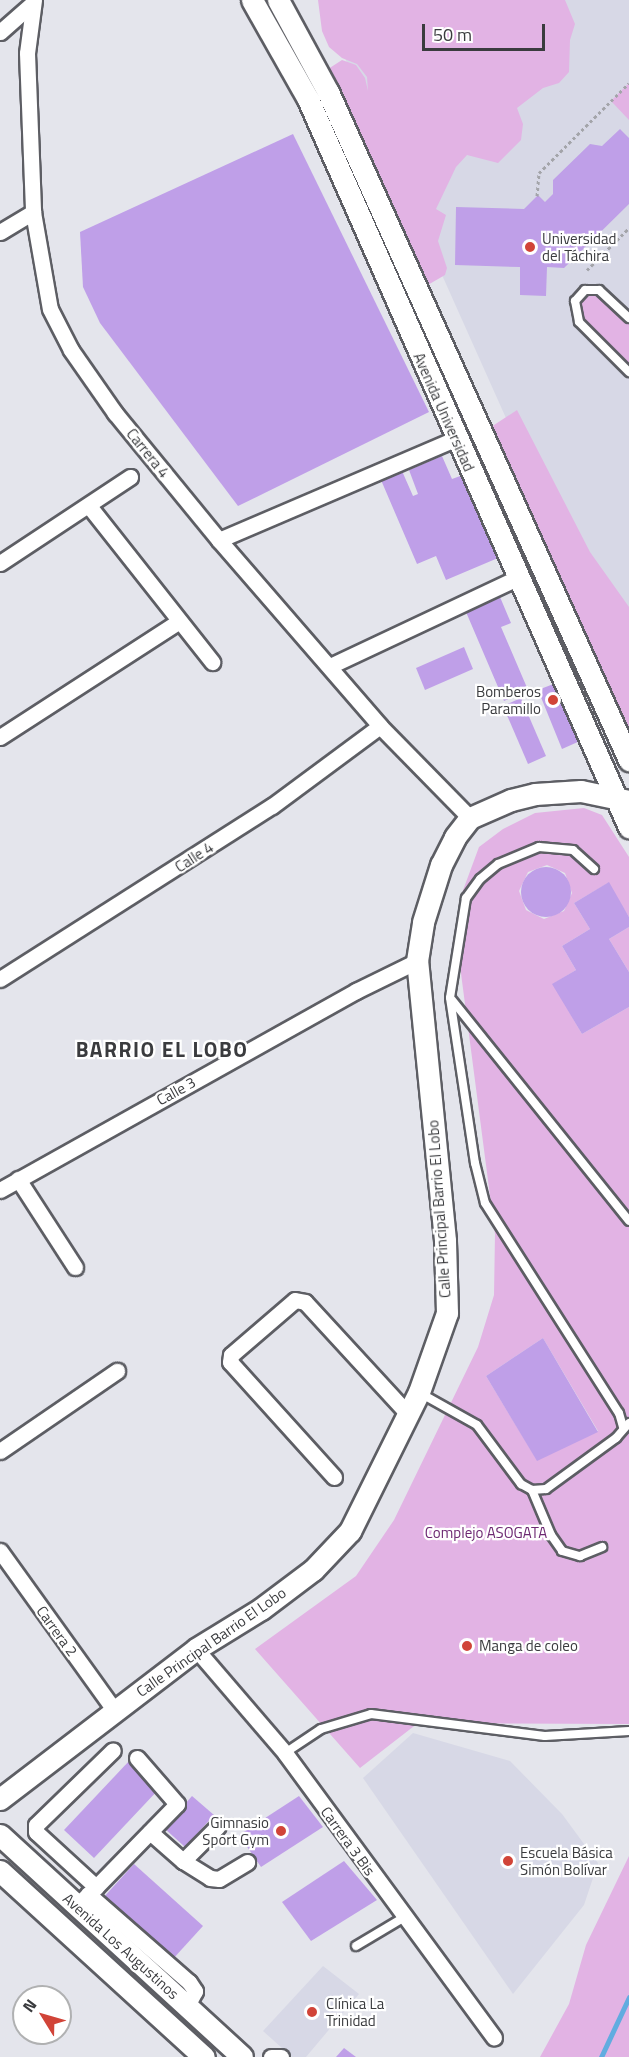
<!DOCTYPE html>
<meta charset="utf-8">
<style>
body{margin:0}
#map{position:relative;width:629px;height:2057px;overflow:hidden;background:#e4e5ec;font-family:"Titillium Web",sans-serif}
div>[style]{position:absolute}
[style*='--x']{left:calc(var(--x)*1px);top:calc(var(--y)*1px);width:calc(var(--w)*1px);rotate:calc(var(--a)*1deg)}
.built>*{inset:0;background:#d7d8e6}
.green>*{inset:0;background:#e2b3e4}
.stream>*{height:5px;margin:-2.5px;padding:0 2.5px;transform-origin:2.5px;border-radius:2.5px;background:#61ace0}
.building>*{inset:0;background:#bf9fe8}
.round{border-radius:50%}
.path>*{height:3px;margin-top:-1.5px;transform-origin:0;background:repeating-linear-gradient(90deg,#a3a4a9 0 3px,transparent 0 6px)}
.roads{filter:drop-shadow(2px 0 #5d5e64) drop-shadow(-2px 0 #5d5e64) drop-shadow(0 2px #5d5e64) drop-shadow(0 -2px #5d5e64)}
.lane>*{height:8px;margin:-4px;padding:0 4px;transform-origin:4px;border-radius:4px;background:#fff}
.street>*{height:15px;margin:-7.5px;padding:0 7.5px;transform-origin:7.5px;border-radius:7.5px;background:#fff}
.secondary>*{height:21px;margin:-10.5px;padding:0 10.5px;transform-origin:10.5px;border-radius:10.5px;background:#fff}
.dots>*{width:16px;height:16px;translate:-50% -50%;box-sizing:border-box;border:3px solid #fff;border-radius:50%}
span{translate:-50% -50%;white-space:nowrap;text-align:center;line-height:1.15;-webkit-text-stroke:4.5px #fff;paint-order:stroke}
.poi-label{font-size:15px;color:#3a3b3e}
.left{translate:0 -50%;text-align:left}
.right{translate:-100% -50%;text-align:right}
.street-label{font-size:15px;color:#3a3b3e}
.park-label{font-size:15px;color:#6d2872}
.district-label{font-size:21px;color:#3a3b3e;font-weight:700;letter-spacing:1.5px}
.north{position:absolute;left:12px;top:1985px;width:60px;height:60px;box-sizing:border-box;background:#fff;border:2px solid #b0b1b2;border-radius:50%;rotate:307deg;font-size:16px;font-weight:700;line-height:24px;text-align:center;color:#3a3b3e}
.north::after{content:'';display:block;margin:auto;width:21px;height:27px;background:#d14438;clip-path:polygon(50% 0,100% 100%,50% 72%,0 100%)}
.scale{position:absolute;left:422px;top:24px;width:123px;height:27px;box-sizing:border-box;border:3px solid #3a3b3e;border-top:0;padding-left:8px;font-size:18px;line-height:21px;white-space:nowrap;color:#3a3b3e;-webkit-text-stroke:4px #fff;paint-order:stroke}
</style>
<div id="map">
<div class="built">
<div style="clip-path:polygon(319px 0,629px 0,629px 722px,510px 427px)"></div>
<div style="clip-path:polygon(413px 1733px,510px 1761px,562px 1814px,598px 1863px,584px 1905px,513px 1994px,363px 1778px)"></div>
<div style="clip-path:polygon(323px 1966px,359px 1994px,306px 2057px,292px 2057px,263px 2031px)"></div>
</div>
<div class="green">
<div style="clip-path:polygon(318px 0,565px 0,575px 24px,570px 40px,569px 72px,559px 83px,543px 88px,517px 108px,523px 124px,521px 140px,498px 163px,467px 155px,456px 167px,436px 209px,446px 215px,438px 241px,447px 268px,445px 275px,426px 286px,325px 71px,342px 60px,356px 65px,365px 78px,368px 91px,367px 77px,357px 64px,342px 58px,329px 47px,322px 31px)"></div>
<div style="clip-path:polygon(629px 83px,629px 120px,611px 101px)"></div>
<div style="clip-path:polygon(586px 293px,599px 293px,629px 320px,629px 369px,581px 320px,577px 302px)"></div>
<div style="clip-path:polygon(517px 410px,590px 552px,629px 607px,629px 739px,485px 431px)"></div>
<div style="clip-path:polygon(evenodd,584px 808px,602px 815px,629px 857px,629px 917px,608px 883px,574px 903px,590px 929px,562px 946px,576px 970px,553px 984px,582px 1034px,629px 1007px,629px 1724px,418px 1723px,360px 1768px,255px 1649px,356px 1576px,394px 1520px,478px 1347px,494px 1295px,495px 1234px,459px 958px,462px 893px,479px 847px,503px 829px,535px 813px,584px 808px,547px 865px,565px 873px,572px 893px,564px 911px,544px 919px,526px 910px,519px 891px,528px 872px,547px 865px,584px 808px,543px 1338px,598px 1431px,537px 1460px,486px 1376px,543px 1338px)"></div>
<div style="clip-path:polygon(629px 927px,629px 972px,609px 939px)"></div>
<div style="clip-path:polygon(629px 1856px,629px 2057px,540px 2057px,569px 2004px,586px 1945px)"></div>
</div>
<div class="stream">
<div style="--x:601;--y:2057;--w:66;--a:-65"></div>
</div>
<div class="building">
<div style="clip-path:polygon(620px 129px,629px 138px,629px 204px,564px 268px,547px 267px,546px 296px,520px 295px,520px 267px,455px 265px,456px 207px,524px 209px,538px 195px,545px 202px,553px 194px,553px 180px,590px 144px,602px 146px)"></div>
<div style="clip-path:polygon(293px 134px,429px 412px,238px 506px,100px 323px,83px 287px,80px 232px)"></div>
<div style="clip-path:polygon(442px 456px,452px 479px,463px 475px,498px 558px,446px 580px,436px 556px,417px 564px,381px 480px,402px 471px,413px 496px,418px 494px,409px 470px)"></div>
<div style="clip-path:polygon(500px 597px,511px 623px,501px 627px,528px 690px,504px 701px,466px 612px)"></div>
<div style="clip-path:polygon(464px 647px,473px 669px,425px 690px,416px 668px)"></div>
<div style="clip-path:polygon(556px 683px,580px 741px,562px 749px,538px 690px)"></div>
<div style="clip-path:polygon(521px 698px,546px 756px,528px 764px,503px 706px)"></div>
<div class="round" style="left:521px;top:867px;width:50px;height:50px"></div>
<div style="clip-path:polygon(609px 882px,629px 917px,629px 927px,609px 939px,629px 972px,629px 1007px,582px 1034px,552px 984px,576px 970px,562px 946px,590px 929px,574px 903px)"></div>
<div style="clip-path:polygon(543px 1338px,598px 1432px,537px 1461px,486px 1376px)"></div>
<div style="clip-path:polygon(130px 1760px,159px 1789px,94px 1858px,64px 1830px)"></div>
<div style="clip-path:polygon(192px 1796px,214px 1815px,185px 1847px,164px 1828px)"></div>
<div style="clip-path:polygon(299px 1796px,323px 1827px,261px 1867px,239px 1835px)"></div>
<div style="clip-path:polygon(344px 1861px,377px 1900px,311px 1941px,282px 1902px)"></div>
<div style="clip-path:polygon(134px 1864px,203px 1926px,172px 1960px,103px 1898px)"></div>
<div style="clip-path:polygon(344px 2048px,356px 2057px,336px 2057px)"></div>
</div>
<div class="path">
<div style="--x:537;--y:196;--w:23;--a:-85"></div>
<div style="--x:539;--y:173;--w:127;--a:-45"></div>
<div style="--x:587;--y:270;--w:59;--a:-45"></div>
</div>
<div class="roads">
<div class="lane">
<div style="--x:629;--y:318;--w:41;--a:-137"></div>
<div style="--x:599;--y:290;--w:14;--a:180"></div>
<div style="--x:585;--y:290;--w:15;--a:132"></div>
<div style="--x:575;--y:301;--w:21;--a:79"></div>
<div style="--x:579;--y:322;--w:71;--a:45"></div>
<div style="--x:594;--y:869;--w:28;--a:-138"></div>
<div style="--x:573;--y:850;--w:34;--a:-175"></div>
<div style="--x:539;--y:847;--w:44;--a:157.5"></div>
<div style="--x:498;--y:864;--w:23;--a:140"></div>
<div style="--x:480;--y:879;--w:24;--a:126"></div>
<div style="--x:466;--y:898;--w:101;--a:99.1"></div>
<div style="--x:450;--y:998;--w:167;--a:81.4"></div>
<div style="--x:475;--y:1163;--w:41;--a:76"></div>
<div style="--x:485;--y:1203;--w:249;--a:57.5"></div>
<div style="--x:619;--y:1413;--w:15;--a:74"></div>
<div style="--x:452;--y:1000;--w:283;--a:51.3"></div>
<div style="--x:420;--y:1393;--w:65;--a:29.3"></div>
<div style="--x:477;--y:1425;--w:74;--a:53.3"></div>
<div style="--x:521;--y:1484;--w:13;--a:29"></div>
<div style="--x:532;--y:1490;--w:14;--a:-4"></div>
<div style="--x:546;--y:1489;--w:87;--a:-36.1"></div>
<div style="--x:616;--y:1438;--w:20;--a:-49"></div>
<div style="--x:532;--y:1490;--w:49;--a:67.1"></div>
<div style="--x:551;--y:1535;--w:19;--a:55"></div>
<div style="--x:562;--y:1551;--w:19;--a:16"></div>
<div style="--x:580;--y:1556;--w:24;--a:-22"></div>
<div style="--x:285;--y:1753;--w:43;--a:-33.7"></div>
<div style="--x:321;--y:1729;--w:52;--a:-16.7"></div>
<div style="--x:371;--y:1714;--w:175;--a:7.2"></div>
<div style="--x:545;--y:1736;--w:84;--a:-3.4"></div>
<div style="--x:356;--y:1946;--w:55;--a:-30.8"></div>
</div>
<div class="street">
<div style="--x:34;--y:0;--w:53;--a:97.5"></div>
<div style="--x:27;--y:53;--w:159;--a:87.8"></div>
<div style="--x:33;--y:212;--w:98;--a:80.1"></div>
<div style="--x:50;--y:309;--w:46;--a:62.9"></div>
<div style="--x:71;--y:350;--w:77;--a:55.1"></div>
<div style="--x:115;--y:413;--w:164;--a:50.7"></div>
<div style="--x:219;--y:540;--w:246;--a:49.1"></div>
<div style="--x:380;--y:726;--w:129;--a:45.6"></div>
<div style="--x:0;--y:32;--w:44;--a:-41.3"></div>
<div style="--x:0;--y:232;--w:39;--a:-31"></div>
<div style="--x:89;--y:506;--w:199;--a:51.7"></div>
<div style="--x:219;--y:540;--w:257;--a:-23.2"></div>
<div style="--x:0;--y:563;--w:156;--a:-33.5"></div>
<div style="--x:330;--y:666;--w:207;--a:-25.2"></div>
<div style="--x:0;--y:737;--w:212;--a:-32.9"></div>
<div style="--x:0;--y:979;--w:322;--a:-32.5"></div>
<div style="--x:272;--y:806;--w:134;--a:-36.5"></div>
<div style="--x:18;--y:1179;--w:105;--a:57.1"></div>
<div style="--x:0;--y:1190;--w:408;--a:-29.2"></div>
<div style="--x:356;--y:991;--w:68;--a:-26.2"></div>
<div style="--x:0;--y:1451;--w:142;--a:-34.4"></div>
<div style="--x:334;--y:1477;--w:155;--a:-132.1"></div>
<div style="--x:230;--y:1362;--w:7;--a:-82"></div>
<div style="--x:231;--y:1355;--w:84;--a:-40.7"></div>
<div style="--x:295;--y:1300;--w:10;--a:11"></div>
<div style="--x:305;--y:1302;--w:152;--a:47.4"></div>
<div style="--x:0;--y:1551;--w:197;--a:54.3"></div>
<div style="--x:196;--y:1649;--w:137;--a:49.4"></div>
<div style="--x:285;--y:1753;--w:353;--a:53.7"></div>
<div style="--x:150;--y:1832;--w:44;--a:41.3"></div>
<div style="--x:183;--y:1861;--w:49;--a:-45"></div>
<div style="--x:183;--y:1861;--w:32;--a:32"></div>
<div style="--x:210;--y:1878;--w:9;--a:6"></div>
<div style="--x:219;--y:1879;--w:33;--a:-31"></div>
<div style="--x:96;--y:1887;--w:116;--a:-45.7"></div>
<div style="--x:177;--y:1804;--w:61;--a:-131"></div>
<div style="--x:88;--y:1894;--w:134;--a:41.1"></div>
<div style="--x:189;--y:1982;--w:11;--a:56"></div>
<div style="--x:195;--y:1991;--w:17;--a:118"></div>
<div style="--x:77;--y:1905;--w:26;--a:-43"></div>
<div style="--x:96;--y:1887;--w:81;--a:-137.5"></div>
<div style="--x:36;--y:1832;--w:7;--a:-90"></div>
<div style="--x:36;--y:1825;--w:107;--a:-44.2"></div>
<div style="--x:271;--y:2057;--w:10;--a:0"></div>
</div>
<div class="secondary">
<div style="--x:252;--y:0;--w:114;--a:60.5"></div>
<div style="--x:308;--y:99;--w:796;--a:66.21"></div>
<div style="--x:278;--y:0;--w:105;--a:61.5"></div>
<div style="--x:328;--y:92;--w:733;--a:65.74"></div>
<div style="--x:0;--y:1799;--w:247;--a:-37.4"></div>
<div style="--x:196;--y:1649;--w:76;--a:-31.6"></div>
<div style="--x:261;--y:1609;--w:65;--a:-36.9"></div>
<div style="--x:313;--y:1570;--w:54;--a:-46.5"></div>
<div style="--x:350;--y:1531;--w:155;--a:-63.6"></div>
<div style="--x:419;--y:1392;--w:84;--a:-70.5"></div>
<div style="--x:447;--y:1313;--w:73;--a:-91.6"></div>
<div style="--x:445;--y:1240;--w:280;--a:-95.7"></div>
<div style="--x:417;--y:961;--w:39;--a:-81"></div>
<div style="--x:423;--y:922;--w:60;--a:-72.5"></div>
<div style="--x:441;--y:865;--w:31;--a:-63"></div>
<div style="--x:455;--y:837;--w:24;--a:-52"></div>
<div style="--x:470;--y:818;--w:45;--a:-23.7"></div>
<div style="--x:511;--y:800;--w:25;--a:-14"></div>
<div style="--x:535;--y:794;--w:46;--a:-3.7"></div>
<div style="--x:581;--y:791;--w:49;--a:11.8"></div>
<div style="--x:0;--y:1835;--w:328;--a:42.5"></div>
<div style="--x:0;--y:1871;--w:276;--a:42.4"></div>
</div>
</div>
<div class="dots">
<div style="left:530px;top:247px;background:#d14438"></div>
<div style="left:553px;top:700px;background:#d14438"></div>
<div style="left:467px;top:1646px;background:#d14438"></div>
<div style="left:281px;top:1831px;background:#d14438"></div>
<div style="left:508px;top:1861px;background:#d14438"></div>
<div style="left:312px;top:2012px;background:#d14438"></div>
</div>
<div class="poi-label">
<span class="left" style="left:542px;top:247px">Universidad<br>del Táchira</span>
<span class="right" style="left:541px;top:700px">Bomberos<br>Paramillo</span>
<span class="left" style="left:479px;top:1646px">Manga de coleo</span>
<span class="right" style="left:269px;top:1831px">Gimnasio<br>Sport Gym</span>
<span class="left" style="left:520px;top:1861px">Escuela Básica<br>Simón Bolívar</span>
<span class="left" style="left:326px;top:2012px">Clínica La<br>Trinidad</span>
</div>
<div class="street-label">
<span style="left:444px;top:412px;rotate:66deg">Avenida Universidad</span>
<span style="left:148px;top:453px;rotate:51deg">Carrera 4</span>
<span style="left:194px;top:857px;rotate:-33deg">Calle 4</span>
<span style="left:176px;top:1091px;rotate:-29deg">Calle 3</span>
<span style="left:439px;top:1209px;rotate:-94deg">Calle Principal Barrio El Lobo</span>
<span style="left:57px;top:1631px;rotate:54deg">Carrera 2</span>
<span style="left:211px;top:1642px;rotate:-35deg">Calle Principal Barrio El Lobo</span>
<span style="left:348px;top:1841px;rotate:54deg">Carrera 3 Bis</span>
<span style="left:121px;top:1946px;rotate:42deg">Avenida Los Augustinos</span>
</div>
<div class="park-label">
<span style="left:486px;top:1533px">Complejo ASOGATA</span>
</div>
<div class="district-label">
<span style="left:162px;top:1049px">BARRIO EL LOBO</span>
</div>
<div class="north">N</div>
<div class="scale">50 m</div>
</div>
